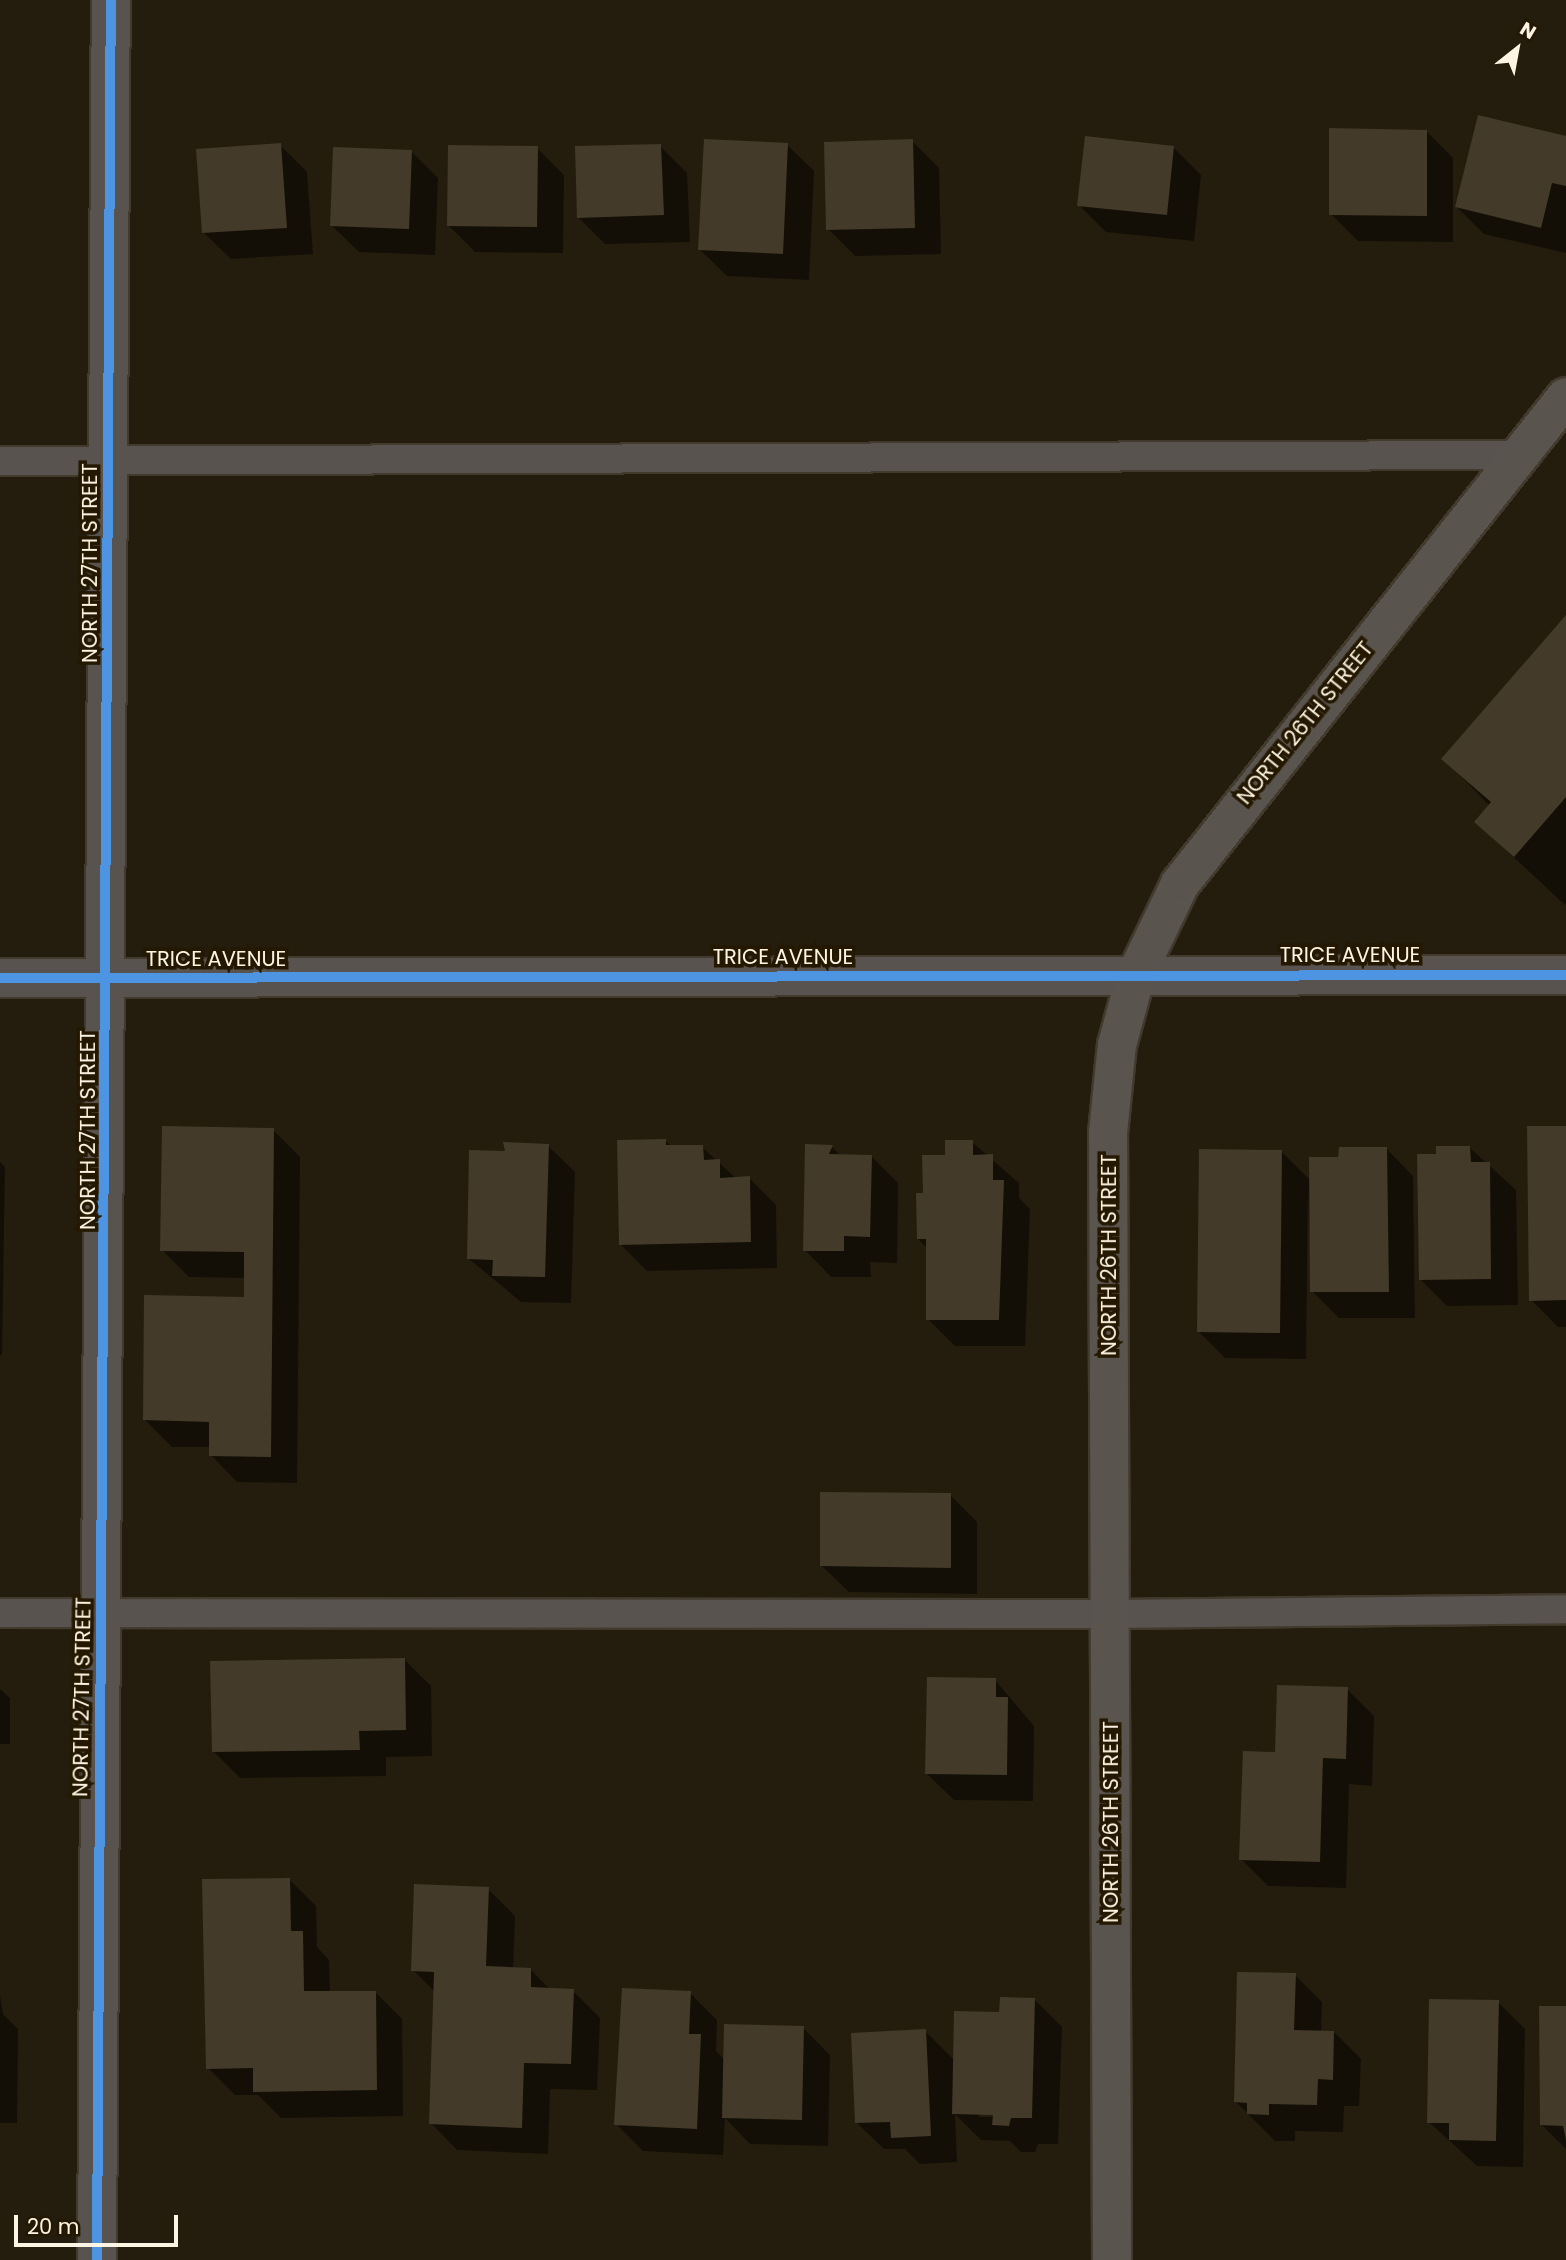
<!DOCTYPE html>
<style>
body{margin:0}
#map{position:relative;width:1566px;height:2260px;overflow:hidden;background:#241d0d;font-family:Poppins,sans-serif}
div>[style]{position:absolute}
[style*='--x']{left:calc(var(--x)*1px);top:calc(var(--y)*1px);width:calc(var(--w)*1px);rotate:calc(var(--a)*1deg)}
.shadow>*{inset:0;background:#0007}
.building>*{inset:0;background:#433a29}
.roads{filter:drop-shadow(2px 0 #413a2d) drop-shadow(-2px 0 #413a2d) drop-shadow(0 2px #413a2d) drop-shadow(0 -2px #413a2d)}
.lane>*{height:28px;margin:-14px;padding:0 14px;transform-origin:14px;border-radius:14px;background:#59534f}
.street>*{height:38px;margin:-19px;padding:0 19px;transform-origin:19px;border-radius:19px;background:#59534f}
.secondary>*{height:38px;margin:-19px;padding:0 19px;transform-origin:19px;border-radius:19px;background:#5a544f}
.cycleway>*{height:10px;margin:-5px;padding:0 5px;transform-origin:5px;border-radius:5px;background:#4d94e3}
span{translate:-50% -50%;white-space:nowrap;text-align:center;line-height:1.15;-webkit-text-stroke:7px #241800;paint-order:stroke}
.street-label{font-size:21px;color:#fdf4e3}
.north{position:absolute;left:1482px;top:14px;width:70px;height:70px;-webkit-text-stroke:5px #241800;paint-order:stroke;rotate:31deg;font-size:19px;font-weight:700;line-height:28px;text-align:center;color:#fdf4e3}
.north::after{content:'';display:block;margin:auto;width:24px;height:32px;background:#fdf4e3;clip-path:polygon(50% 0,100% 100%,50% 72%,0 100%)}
.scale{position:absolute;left:14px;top:2215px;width:164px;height:32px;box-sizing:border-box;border:4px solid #fdf4e3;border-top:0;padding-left:9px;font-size:21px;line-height:24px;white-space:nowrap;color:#fdf4e3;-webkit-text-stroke:5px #241800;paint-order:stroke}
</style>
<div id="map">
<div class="shadow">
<div style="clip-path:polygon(1426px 131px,1453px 158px,1453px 242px,1358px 241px,1331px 214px)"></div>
<div style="clip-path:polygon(1566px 138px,1566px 253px,1484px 234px,1457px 207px)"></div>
<div style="clip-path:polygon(912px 141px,939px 168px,941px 254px,855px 256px,828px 229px)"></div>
<div style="clip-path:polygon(280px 145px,307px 172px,313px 254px,231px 259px,204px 233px)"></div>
<div style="clip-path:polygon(787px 145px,814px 171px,809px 280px,727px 276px,700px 250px)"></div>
<div style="clip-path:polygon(660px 146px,687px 173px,690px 242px,605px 244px,578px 217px)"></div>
<div style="clip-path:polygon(537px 148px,564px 175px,563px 253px,475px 252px,448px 225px)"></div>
<div style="clip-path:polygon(1174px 148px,1201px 175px,1194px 241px,1106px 232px,1079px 205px)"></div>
<div style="clip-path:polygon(411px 151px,438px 178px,435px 255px,359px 252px,332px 226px)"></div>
<div style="clip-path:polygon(1566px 617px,1566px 903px,1565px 905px,1476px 822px,1490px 806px,1444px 759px)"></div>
<div style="clip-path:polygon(1566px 1127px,1566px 1327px,1558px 1327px,1531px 1300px)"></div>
<div style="clip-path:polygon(273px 1130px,300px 1157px,297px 1483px,237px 1482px,211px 1455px,211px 1447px,172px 1447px,145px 1420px,246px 1298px,246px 1278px,189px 1277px,162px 1250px)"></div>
<div style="clip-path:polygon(665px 1140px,672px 1147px,702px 1147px,737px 1179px,749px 1178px,776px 1205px,777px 1268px,647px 1271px,620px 1244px)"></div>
<div style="clip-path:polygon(972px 1142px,1019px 1183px,1019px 1198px,1030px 1209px,1025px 1346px,955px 1346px,928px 1319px,927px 1248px,918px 1239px,924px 1194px,947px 1157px)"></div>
<div style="clip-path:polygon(548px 1146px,575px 1172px,571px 1303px,521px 1302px,468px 1258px,507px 1153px)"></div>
<div style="clip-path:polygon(806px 1146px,832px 1147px,841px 1156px,871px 1156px,898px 1183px,897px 1263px,870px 1262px,871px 1277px,831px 1277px,805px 1250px)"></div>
<div style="clip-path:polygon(1469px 1147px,1516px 1190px,1518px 1305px,1447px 1306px,1420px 1279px,1438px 1156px)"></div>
<div style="clip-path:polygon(1387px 1149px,1413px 1176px,1415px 1318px,1339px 1318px,1312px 1291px,1308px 1191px,1306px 1359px,1225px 1358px,1198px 1331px,1281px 1151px,1311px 1181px,1340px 1159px)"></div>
<div style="clip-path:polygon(0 1162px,5px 1167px,2px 1355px,0 1355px)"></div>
<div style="clip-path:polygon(950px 1495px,977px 1522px,977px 1594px,849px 1592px,822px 1566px)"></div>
<div style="clip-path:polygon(404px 1659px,431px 1686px,432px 1756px,386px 1757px,386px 1776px,240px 1778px,213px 1751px)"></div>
<div style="clip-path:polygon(995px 1680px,1034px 1726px,1033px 1801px,954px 1800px,927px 1774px)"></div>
<div style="clip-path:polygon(0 1689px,10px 1698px,10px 1744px,0 1744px)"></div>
<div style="clip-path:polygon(1347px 1689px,1374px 1716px,1372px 1786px,1349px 1784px,1346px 1888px,1268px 1886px,1241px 1859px)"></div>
<div style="clip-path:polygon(289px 1879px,316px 1906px,317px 1947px,329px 1960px,330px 1993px,375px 1992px,402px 2019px,403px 2116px,281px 2118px,258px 2095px,235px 2095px,208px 2068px)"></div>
<div style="clip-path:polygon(488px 1889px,515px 1916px,513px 1969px,531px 1970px,551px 1990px,573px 1991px,600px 2018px,597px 2090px,550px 2089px,548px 2154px,457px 2150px,431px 2123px,435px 1992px,413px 1970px)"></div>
<div style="clip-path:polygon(1295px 1975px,1322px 2002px,1321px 2032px,1334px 2032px,1361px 2059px,1359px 2106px,1344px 2106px,1343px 2132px,1295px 2131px,1295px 2141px,1275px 2141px,1236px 2102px)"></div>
<div style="clip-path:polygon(690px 1993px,717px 2020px,716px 2051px,725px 2060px,803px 2028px,830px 2055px,828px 2146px,750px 2144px,725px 2118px,723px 2155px,643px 2151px,616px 2124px)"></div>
<div style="clip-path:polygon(0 1995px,3px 2014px,18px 2029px,17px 2123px,0 2123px)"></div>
<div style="clip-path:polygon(evenodd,1035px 2000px,1062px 2027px,1058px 2144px,1038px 2144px,1035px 2152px,1021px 2152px,1010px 2141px,981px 2140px,955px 2114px,957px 2162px,920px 2164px,905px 2149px,884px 2149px,857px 2123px,925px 2031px,955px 2061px,1001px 2013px,1035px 2000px,979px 2113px,1001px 2114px,1001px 2117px,979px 2117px,979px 2113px)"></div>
<div style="clip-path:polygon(1498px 2002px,1525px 2029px,1523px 2167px,1477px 2166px,1429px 2122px)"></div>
<div style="clip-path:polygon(1566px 2007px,1566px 2149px,1541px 2124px)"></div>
</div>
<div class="building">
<div style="clip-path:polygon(1478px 115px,1566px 136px,1566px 186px,1552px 183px,1541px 228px,1455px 207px)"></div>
<div style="clip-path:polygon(1329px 128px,1427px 130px,1427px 216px,1329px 215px)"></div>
<div style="clip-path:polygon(1085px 136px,1174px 146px,1167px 215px,1077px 206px)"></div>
<div style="clip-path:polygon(704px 139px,788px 143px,783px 254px,698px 250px)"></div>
<div style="clip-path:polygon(913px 139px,915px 228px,826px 230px,824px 142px)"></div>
<div style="clip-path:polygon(281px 143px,287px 228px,202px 233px,196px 149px)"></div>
<div style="clip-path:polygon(661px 144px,664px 215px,577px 218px,575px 146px)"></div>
<div style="clip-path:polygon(448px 145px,538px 146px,537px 227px,447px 226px)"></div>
<div style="clip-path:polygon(333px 147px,412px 150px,409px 229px,330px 226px)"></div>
<div style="clip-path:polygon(1566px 615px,1566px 797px,1514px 857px,1474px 822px,1491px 802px,1441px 759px)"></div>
<div style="clip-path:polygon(162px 1126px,274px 1128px,271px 1457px,209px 1456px,209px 1422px,143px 1420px,144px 1295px,244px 1297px,244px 1252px,160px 1251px)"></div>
<div style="clip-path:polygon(1527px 1126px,1566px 1126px,1566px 1300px,1529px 1301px)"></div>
<div style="clip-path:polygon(666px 1139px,666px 1145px,703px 1145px,704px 1160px,720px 1159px,720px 1178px,750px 1176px,751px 1242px,619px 1245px,617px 1140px)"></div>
<div style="clip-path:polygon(945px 1140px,973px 1140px,973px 1155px,993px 1154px,993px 1180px,1004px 1180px,999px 1320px,926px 1320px,926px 1239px,917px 1239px,916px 1193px,923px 1193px,922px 1155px,945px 1155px)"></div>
<div style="clip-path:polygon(503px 1142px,549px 1144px,545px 1277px,492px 1276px,493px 1260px,467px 1259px,469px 1150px,505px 1151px)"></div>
<div style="clip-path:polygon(805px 1144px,833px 1145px,829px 1154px,872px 1155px,870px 1237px,844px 1236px,844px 1251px,803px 1251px)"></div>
<div style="clip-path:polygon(1436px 1146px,1470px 1146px,1471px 1162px,1490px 1162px,1491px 1279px,1419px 1280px,1417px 1154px,1436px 1154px)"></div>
<div style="clip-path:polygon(1339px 1147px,1387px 1147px,1389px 1292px,1310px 1292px,1309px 1157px,1338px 1157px)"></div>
<div style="clip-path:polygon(1199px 1149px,1282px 1150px,1280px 1333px,1197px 1332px)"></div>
<div style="clip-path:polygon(820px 1492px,951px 1493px,951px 1568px,820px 1566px)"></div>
<div style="clip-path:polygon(405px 1658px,406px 1730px,359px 1731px,360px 1750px,212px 1752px,210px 1661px)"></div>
<div style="clip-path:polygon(927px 1677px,996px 1678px,996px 1697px,1008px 1697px,1007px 1775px,925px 1774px)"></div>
<div style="clip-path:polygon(1277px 1685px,1348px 1687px,1346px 1759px,1323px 1758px,1320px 1862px,1239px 1860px,1243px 1751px,1275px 1752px)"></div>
<div style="clip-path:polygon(290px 1878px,291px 1931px,303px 1931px,304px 1991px,376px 1991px,377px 2090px,253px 2092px,253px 2068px,206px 2069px,202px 1879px)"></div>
<div style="clip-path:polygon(414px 1884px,489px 1887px,486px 1966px,531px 1968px,531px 1987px,574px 1989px,571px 2064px,524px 2063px,522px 2128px,429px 2124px,434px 1972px,411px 1971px)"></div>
<div style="clip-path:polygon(1237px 1972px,1296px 1973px,1294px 2030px,1334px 2031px,1333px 2080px,1318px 2079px,1317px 2105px,1269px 2104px,1269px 2115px,1247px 2114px,1247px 2103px,1234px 2102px)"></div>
<div style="clip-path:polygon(622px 1988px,691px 1991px,689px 2034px,701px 2034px,697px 2129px,614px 2125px)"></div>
<div style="clip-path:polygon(1000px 1997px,1035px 1998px,1032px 2118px,1011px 2118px,1009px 2126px,992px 2125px,993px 2115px,952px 2114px,954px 2011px,999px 2012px)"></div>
<div style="clip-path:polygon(1429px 1999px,1499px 2000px,1496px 2141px,1449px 2140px,1449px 2123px,1427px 2123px)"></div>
<div style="clip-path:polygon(1539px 2006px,1566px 2006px,1566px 2140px,1563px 2126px,1540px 2125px)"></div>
<div style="clip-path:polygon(724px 2024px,804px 2026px,802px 2120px,722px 2118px)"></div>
<div style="clip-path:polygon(926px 2029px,931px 2136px,891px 2138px,890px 2122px,855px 2123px,851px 2033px)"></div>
</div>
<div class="roads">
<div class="lane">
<div style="--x:0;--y:461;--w:1520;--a:-0.23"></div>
<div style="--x:0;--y:1613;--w:1110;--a:0.05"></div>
<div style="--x:1110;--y:1614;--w:456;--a:-0.6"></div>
</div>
<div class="street">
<div style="--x:0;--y:978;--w:1566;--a:-0.11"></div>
<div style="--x:97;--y:2260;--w:2260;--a:-89.65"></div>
</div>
<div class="secondary">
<div style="--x:1112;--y:2260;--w:1127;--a:-90.2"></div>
<div style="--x:1108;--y:1133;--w:88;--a:-84.2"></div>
<div style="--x:1117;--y:1045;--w:73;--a:-74.8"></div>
<div style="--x:1136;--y:975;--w:101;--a:-64.2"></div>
<div style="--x:1180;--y:884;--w:621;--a:-51.6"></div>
</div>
</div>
<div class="cycleway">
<div style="--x:0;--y:978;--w:1566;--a:-0.11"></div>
<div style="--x:97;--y:2260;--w:2260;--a:-89.65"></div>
</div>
<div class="street-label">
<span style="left:90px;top:563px;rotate:-90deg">NORTH 27TH STREET</span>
<span style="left:1305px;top:723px;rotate:-51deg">NORTH 26TH STREET</span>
<span style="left:1350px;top:955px">TRICE AVENUE</span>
<span style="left:783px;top:957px">TRICE AVENUE</span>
<span style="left:216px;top:959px">TRICE AVENUE</span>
<span style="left:88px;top:1130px;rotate:-90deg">NORTH 27TH STREET</span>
<span style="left:1109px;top:1255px;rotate:-90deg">NORTH 26TH STREET</span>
<span style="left:82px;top:1697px;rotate:-89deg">NORTH 27TH STREET</span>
<span style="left:1111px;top:1822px;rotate:-90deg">NORTH 26TH STREET</span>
</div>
<div class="north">N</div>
<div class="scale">20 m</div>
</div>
